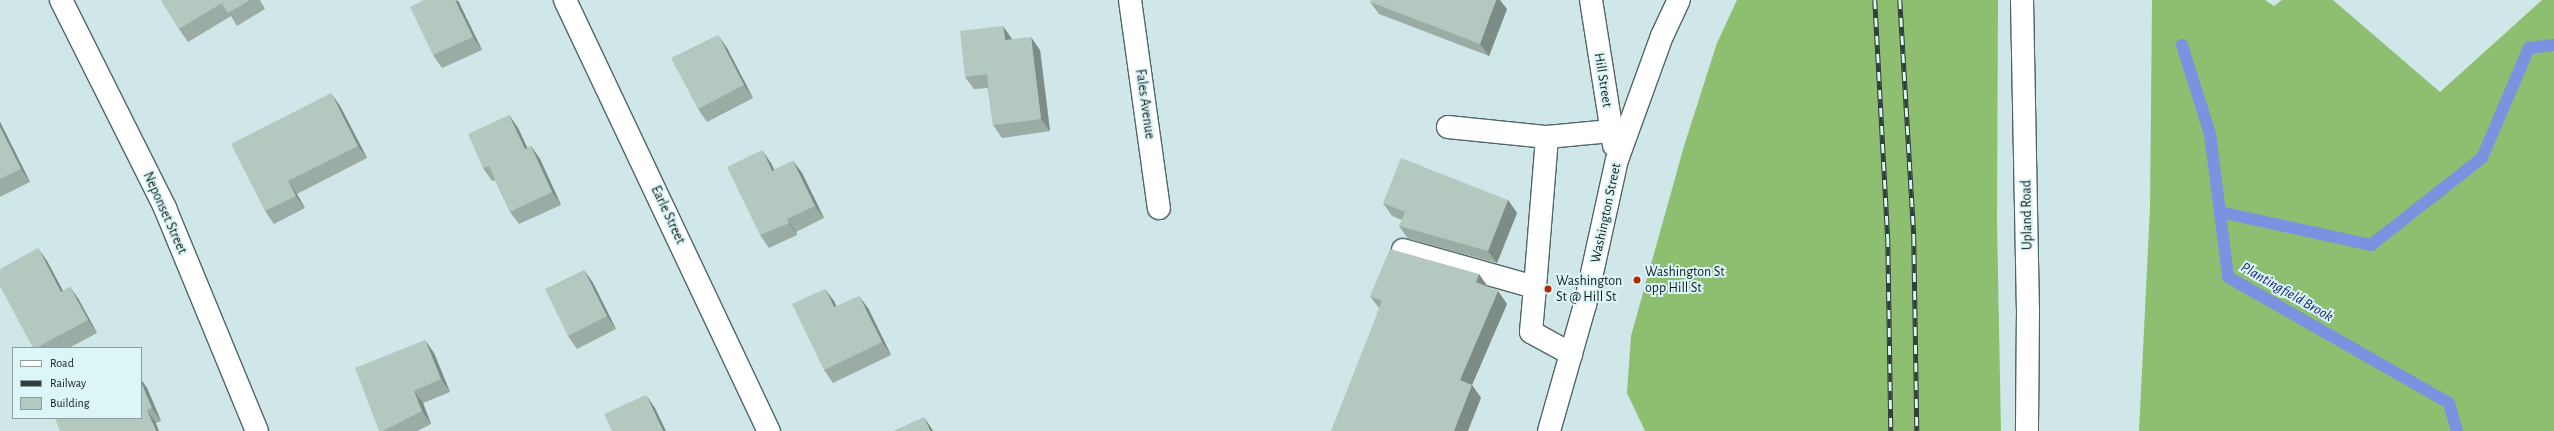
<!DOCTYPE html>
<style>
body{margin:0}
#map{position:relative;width:2554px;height:431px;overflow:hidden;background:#cfe7e9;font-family:"Alegreya Sans",sans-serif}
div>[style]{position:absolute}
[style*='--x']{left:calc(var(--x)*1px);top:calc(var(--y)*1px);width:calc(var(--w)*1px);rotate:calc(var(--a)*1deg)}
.forest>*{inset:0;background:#8ebf71}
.stream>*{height:12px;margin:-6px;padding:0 6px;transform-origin:6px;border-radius:6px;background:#7a92e0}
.roads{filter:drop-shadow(1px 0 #506668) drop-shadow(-1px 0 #506668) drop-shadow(0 1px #506668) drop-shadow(0 -1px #506668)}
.minor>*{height:22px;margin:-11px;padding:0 11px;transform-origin:11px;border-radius:11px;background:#fff}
.major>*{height:22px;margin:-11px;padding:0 11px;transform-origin:11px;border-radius:11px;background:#fff}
.rail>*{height:4.5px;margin-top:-2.25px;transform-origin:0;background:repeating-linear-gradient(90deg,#dcf5f7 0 9px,#323d3d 0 18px);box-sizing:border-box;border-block:1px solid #323d3d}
.wall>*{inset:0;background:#9aaca4}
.shaded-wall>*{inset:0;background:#7d8c86}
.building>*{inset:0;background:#b3c8bf}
.dots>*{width:11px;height:11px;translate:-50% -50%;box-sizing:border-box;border:2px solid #dcf5f7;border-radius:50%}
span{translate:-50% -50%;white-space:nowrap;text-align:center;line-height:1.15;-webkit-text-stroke:4px #dcf5f7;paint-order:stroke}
.street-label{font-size:14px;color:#151e1e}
.poi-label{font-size:14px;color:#151e1e}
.left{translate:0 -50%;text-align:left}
.water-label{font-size:15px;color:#18217a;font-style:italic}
.legend{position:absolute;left:12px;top:347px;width:130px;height:72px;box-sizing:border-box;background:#dcf5f7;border:1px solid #8c9fa0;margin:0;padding:5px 7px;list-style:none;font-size:12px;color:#151e1e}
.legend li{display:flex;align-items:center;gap:8px;height:20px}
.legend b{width:20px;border:1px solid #8c9fa0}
</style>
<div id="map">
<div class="forest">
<div style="clip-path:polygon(1737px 0,1998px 0,1997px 221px,2001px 431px,1645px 431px,1627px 393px,1631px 336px,1684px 146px,1717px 43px)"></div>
<div style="clip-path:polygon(2152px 0,2265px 0,2274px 6px,2282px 0,2333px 0,2440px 92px,2542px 0,2554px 0,2554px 431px,2139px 431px,2150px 208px)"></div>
</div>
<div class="stream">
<div style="--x:2182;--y:45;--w:93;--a:72.5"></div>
<div style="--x:2210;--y:134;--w:144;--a:82.8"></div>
<div style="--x:2228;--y:277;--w:254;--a:29.7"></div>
<div style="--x:2449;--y:403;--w:29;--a:74"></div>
<div style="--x:2220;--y:212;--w:155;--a:12.3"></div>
<div style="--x:2371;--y:245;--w:141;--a:-38.1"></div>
<div style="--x:2482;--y:158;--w:120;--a:-66.9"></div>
<div style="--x:2529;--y:48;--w:25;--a:-7"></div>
</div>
<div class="roads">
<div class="minor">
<div style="--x:61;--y:0;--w:233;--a:63.4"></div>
<div style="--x:165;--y:208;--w:241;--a:67.6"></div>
<div style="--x:565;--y:0;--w:477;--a:64.7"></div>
<div style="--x:1130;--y:0;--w:210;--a:82.1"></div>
<div style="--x:1591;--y:0;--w:147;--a:81"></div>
<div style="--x:1448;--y:127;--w:100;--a:5.8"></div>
<div style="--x:1547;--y:137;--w:64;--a:-5.4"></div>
<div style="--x:1403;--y:250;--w:137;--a:15.7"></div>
<div style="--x:1535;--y:287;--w:150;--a:-85.4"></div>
<div style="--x:1535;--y:287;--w:45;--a:95.1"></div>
<div style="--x:1531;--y:332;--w:46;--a:28.8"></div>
<div style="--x:1549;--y:431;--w:131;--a:-74.1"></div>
<div style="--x:1585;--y:305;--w:148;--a:-77.6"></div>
<div style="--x:1617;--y:160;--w:132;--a:-70.1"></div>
<div style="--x:1662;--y:36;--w:40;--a:-65"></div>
</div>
<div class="major">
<div style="--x:2022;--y:0;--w:310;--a:88.9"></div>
<div style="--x:2028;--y:310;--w:121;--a:90.5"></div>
</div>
</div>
<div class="rail">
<div style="--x:1875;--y:0;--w:238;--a:86.9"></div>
<div style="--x:1888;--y:238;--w:193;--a:89.1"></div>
<div style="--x:1900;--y:0;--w:237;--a:86.6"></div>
<div style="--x:1914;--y:237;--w:194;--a:89.1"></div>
</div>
<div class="wall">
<div style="clip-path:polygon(161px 0,260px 0,265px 9px,237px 26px,231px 16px,188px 42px,179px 29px)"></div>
<div style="clip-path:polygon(458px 0,482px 50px,442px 68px,433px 55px)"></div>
<div style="clip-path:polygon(1370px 2px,1507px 9px,1489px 56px,1379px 14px)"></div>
<div style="clip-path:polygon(1012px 39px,1040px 50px,1050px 131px,1002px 138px,993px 125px,988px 88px,974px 89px,965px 77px)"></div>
<div style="clip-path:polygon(727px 48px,753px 98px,707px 122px,698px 109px)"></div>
<div style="clip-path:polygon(340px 106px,367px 158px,297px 194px,305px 208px,274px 224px,265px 211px)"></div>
<div style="clip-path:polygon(509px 115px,518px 128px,527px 148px,531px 146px,540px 159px,561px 205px,519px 224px,510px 212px,495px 180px,492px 181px,483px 168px)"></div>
<div style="clip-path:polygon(0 122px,30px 182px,0 197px)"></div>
<div style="clip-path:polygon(793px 161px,802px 173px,824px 218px,796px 232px,797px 235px,769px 248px,760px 235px,771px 163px,774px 170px)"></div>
<div style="clip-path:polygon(1508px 200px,1517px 213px,1497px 263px,1408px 239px,1399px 226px,1402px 220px,1392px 216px,1383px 203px)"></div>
<div style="clip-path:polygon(47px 261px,63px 291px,70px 287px,79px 300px,97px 333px,69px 348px,33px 348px)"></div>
<div style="clip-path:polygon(584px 270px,593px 283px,616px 329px,577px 349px,568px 336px)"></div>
<div style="clip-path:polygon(1479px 274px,1488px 287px,1498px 291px,1507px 304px,1472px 385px,1481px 398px,1379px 308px,1370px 296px)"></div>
<div style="clip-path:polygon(834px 301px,836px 306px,868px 308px,891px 355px,833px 383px,824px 370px)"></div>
<div style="clip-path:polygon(434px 353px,450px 392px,423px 403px,431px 424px,417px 431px,379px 431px)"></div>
<div style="clip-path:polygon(147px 388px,161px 421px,156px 423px,60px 431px)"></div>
</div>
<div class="shaded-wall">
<div style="clip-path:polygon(455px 0,458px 1px,482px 50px,473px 37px)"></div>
<div style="clip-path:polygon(1496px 0,1500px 0,1507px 9px,1489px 56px,1480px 44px)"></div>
<div style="clip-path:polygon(1003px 26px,1012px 39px,1014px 53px,1005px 40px)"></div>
<div style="clip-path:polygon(718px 35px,727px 48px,753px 98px,744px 85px)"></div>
<div style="clip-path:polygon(1031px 37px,1040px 50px,1050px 131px,1041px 119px)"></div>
<div style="clip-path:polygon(331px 93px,340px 106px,367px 158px,358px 146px)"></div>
<div style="clip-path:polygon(509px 115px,518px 128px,534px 162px,525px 149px)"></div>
<div style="clip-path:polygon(0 122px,30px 182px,21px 169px,0 127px)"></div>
<div style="clip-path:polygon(531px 146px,540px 159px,561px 205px,552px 192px)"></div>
<div style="clip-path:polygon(762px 150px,771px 163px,781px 184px,772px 171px)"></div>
<div style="clip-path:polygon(793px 161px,802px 173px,824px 218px,815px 206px)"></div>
<div style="clip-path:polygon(288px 181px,297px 194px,305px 208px,296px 196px)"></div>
<div style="clip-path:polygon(1508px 200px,1517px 213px,1497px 263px,1488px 251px)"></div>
<div style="clip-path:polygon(787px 219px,796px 232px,797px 235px,789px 223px)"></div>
<div style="clip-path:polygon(38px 248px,47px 261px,70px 304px,61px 292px)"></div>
<div style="clip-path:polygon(584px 270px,593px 283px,616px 329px,607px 316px)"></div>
<div style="clip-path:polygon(1479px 274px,1488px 287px,1485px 295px,1476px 282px)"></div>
<div style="clip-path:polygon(70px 287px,79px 300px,97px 333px,88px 320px)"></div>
<div style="clip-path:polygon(825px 289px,834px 301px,843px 320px,834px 307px)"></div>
<div style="clip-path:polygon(1498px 291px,1507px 304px,1472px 385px,1481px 398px,1468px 431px,1454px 431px,1460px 380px)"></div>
<div style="clip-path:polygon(859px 296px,868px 308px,891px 355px,882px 342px)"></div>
<div style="clip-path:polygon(425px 340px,434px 353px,450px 392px,441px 379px)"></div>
<div style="clip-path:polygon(141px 379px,147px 388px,161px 421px,152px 408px,141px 382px)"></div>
<div style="clip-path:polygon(414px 391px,423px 403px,431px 424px,422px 411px)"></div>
<div style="clip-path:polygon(646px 395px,655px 408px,666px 431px,663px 431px)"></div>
<div style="clip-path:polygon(147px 410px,156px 423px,159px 431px,156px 431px)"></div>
<div style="clip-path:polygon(924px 417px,932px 429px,933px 431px,930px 431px)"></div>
</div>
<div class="building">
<div style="clip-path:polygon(161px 0,250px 0,228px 13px,222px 3px,179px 29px)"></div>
<div style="clip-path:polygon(424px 0,455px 0,473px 37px,433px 55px,410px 7px)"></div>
<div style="clip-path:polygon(1371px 0,1496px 0,1480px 44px,1370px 2px)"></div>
<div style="clip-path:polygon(1003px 26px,1005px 40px,1031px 37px,1041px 119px,993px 125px,987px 74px,965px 77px,960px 31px)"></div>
<div style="clip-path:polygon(718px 35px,744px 85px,698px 109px,671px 58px)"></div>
<div style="clip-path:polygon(331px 93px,358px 146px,288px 181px,296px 196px,265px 211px,231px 144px)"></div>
<div style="clip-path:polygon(509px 115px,525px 149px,531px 146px,552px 192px,510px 212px,489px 166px,483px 168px,468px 134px)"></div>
<div style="clip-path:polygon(0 127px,21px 169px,0 179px)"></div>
<div style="clip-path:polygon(762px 150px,772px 171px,793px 161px,815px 206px,787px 219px,789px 223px,760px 235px,727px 167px)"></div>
<div style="clip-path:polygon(1401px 158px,1508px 200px,1488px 251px,1399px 226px,1405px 212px,1383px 203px)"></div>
<div style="clip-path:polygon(38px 248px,61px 292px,70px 287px,88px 320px,36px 348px,33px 348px,0 286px,0 271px,1px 271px,0 269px)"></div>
<div style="clip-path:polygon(1390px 249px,1479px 274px,1476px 282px,1498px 291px,1460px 380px,1472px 385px,1454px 431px,1331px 431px,1382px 301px,1370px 296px)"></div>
<div style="clip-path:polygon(584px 270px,607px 316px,568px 336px,545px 289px)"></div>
<div style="clip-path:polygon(825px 289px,834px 307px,859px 296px,882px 342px,824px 370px,792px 304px)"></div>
<div style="clip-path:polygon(425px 340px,441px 379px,414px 391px,422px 411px,383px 431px,379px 431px,355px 368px)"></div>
<div style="clip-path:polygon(141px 382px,152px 408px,147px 410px,156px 431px,60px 431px,55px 418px,141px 418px)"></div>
<div style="clip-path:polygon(646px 395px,663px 431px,612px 431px,604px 414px)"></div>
<div style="clip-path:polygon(924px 417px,930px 431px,893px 431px)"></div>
</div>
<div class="dots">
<div style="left:1637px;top:280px;background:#b42804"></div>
<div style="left:1548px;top:289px;background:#b42804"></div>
</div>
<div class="street-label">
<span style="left:1603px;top:80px;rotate:81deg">Hill Street</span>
<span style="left:1145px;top:104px;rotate:82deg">Fales Avenue</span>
<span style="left:165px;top:213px;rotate:66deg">Neponset Street</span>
<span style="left:1606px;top:213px;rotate:-78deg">Washington Street</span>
<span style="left:668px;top:215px;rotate:65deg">Earle Street</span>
<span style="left:2027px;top:215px;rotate:-91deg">Upland Road</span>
</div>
<div class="poi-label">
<span class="left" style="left:1645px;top:280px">Washington St<br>opp Hill St</span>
<span class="left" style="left:1556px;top:289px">Washington<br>St @ Hill St</span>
</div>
<div class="water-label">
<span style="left:2287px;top:292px;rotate:30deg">Plantingfield Brook</span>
</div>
<ul class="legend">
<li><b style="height:5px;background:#fff"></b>Road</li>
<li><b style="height:5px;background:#323d3d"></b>Railway</li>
<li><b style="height:11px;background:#b3c8bf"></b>Building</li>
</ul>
</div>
